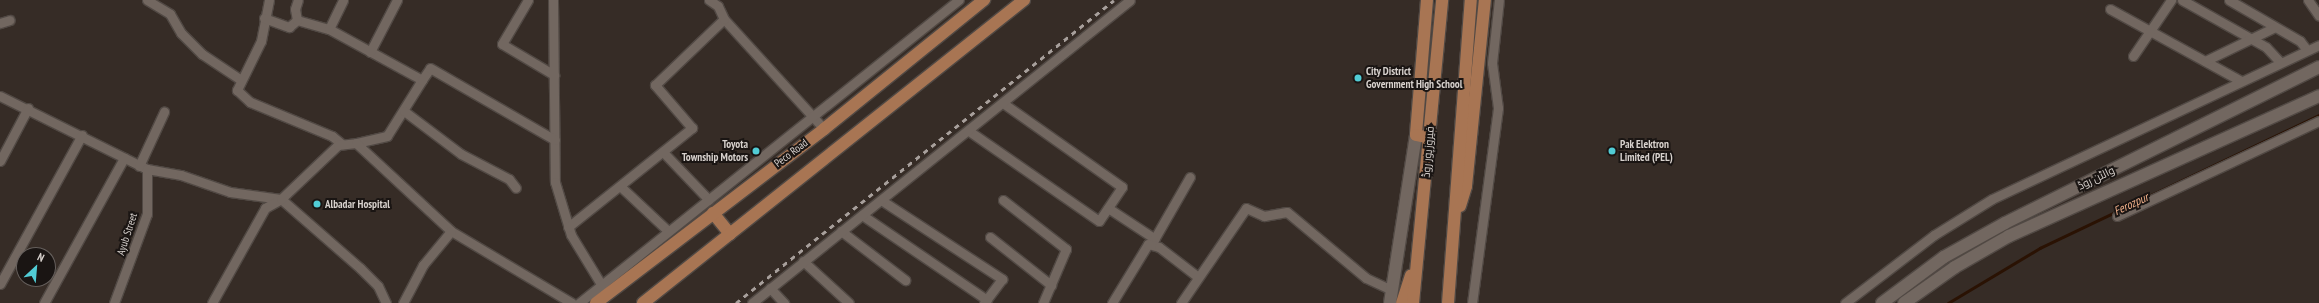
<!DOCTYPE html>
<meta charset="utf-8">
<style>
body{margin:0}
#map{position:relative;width:2319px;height:303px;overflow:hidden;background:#362c26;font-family:"PT Sans Narrow",Cairo,sans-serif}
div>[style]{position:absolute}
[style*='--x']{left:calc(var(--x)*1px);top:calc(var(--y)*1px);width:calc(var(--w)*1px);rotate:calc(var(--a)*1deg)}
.stream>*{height:2.5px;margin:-1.25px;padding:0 1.25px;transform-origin:1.25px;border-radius:1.25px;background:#2a1203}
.roads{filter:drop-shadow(1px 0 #514944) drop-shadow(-1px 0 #514944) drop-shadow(0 1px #514944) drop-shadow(0 -1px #514944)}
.street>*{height:9px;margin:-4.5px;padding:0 4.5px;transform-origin:4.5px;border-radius:4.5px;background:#726760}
.secondary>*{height:12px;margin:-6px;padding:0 6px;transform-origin:6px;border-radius:6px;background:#726760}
.primary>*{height:12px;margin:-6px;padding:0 6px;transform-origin:6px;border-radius:6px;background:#a87553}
.rail>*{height:2.5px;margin-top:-1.25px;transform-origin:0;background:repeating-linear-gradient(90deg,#a8a09c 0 5px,transparent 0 10px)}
.dots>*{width:11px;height:11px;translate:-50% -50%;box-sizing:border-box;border:2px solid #1a1513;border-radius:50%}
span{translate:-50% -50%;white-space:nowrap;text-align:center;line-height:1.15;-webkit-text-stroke:4px #1a1513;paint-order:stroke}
.poi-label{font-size:11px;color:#d7d1cd;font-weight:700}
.left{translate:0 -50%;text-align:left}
.right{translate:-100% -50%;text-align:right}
.street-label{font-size:11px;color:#d7d1cd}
.water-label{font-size:12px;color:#f2b18b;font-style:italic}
.north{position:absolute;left:16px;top:247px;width:40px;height:40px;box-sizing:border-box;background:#1a1513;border:1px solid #66605d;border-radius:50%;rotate:26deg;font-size:11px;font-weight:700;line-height:16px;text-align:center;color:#d7d1cd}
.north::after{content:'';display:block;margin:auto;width:14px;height:18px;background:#51ccd5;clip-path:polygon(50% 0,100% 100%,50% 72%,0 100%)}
</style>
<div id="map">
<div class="stream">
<div style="--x:1948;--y:303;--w:107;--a:-30.9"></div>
<div style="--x:2040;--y:248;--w:309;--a:-25.5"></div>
</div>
<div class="roads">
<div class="street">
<div style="--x:147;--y:0;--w:27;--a:31"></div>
<div style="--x:170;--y:14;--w:22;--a:60"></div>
<div style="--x:181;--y:33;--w:30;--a:45"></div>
<div style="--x:202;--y:54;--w:47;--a:33.7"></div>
<div style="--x:269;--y:0;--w:42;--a:101"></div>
<div style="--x:261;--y:41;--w:55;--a:116.1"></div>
<div style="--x:237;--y:90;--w:18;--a:43"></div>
<div style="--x:250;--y:102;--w:89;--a:22.5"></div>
<div style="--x:332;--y:136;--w:13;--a:39"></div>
<div style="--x:528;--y:0;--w:51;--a:120.6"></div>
<div style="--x:502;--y:44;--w:61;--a:30.8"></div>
<div style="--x:553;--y:0;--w:182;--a:89.4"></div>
<div style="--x:555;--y:182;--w:55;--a:73.2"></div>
<div style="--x:571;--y:235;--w:63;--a:58.6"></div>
<div style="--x:2182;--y:0;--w:96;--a:29.2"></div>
<div style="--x:2266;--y:47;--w:19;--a:47"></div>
<div style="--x:2229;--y:0;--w:82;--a:30"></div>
<div style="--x:2300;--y:41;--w:11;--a:52"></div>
<div style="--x:2308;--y:0;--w:19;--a:55"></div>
<div style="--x:2110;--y:9;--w:149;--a:28.8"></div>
<div style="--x:264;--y:18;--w:27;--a:20"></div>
<div style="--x:289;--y:27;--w:11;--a:-41"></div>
<div style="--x:297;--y:20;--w:33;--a:16"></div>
<div style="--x:329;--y:29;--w:106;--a:28.7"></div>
<div style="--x:422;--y:80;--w:66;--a:122"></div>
<div style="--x:387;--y:136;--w:32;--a:167"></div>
<div style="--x:724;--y:19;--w:149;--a:47.7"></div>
<div style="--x:297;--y:20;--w:11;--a:-100"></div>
<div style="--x:295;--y:9;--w:9;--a:-72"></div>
<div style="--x:0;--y:23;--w:10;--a:-17"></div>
<div style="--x:329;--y:29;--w:32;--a:-64"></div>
<div style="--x:370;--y:52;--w:59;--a:-62.6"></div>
<div style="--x:2133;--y:56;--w:68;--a:-55.8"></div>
<div style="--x:2205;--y:61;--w:78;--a:-25.9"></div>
<div style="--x:422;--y:80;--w:14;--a:-56"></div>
<div style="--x:430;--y:68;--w:144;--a:29.9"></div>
<div style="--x:0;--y:96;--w:164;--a:26.4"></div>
<div style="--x:147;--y:169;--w:35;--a:10"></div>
<div style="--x:181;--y:175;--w:52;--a:19.1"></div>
<div style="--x:230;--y:192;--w:51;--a:7.8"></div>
<div style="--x:281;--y:199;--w:105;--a:41.1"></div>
<div style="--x:360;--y:268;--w:25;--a:45"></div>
<div style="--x:378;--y:286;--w:19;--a:65"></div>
<div style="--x:404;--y:111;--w:71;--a:37"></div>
<div style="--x:461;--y:154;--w:54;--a:27.5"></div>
<div style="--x:509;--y:179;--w:11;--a:52"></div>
<div style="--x:969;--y:131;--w:158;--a:34.7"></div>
<div style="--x:1099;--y:221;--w:41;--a:-55.9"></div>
<div style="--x:1122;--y:187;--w:146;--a:-144.8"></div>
<div style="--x:663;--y:152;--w:66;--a:46.2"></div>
<div style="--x:0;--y:161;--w:60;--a:-62.2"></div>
<div style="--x:139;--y:166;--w:60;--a:-65.2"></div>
<div style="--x:620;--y:186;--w:64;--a:43.1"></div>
<div style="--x:881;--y:200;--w:145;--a:33.1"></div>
<div style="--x:1002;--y:279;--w:30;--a:127"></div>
<div style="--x:1003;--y:200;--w:80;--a:37.9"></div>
<div style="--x:1066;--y:249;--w:59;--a:113.1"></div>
<div style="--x:1108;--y:208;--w:56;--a:33.4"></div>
<div style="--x:862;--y:215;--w:151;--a:34.2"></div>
<div style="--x:2117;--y:216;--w:223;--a:-25.2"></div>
<div style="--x:568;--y:227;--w:159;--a:-38.6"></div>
<div style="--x:692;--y:128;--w:57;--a:-130.7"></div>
<div style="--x:655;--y:85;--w:95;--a:-43.7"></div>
<div style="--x:724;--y:19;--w:14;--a:-115"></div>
<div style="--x:718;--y:6;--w:11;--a:-146"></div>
<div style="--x:841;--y:231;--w:81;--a:37.4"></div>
<div style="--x:990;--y:237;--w:78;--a:38.2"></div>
<div style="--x:1152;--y:243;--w:76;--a:-60.1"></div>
<div style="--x:803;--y:261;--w:62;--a:42.4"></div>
<div style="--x:0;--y:284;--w:170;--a:-61.2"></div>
<div style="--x:770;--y:288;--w:21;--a:47"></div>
<div style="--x:44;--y:303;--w:166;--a:-61.1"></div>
<div style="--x:114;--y:303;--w:95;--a:-69.7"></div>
<div style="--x:147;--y:214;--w:45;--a:-90"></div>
<div style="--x:212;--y:303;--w:109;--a:-60.8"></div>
<div style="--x:265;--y:208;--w:18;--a:-29"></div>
<div style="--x:281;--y:199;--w:79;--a:-43.5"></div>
<div style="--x:338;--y:145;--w:18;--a:-6"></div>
<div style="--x:356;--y:143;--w:129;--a:42.8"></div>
<div style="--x:451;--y:231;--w:141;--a:30.8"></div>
<div style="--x:403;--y:303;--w:43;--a:-62.2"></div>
<div style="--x:423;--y:265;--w:44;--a:-50.5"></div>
<div style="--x:579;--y:303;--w:486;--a:-38.6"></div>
<div style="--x:752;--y:303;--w:484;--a:-38.7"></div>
<div style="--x:1112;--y:303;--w:69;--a:-58.6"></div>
<div style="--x:1148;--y:244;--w:11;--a:15"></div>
<div style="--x:1159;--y:247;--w:49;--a:37.6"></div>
<div style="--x:1181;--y:303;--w:115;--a:-55.6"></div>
<div style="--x:1246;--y:208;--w:20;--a:24"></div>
<div style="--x:1264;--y:216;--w:23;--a:-10"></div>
<div style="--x:1287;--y:212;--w:103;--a:39.9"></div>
<div style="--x:1366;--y:278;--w:29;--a:25"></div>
<div style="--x:1472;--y:303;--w:197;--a:-82.4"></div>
<div style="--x:1498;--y:108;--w:45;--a:-97.6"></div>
<div style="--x:1492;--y:63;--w:63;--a:-83.7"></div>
<div style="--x:1845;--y:303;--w:112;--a:-37.4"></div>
<div style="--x:1934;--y:235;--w:68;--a:-31.8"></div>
<div style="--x:1992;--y:199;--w:361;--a:-25.2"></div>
</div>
<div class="secondary">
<div style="--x:1390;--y:303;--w:170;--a:-81.2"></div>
<div style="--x:1882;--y:303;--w:77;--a:-36.6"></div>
<div style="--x:1944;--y:257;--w:70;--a:-29.1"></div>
<div style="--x:2005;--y:223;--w:351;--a:-26.4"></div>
<div style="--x:1904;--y:303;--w:62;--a:-35.2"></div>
<div style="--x:1955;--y:267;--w:62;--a:-29.9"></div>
<div style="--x:2009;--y:236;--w:340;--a:-24.3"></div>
</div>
<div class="primary">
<div style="--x:1427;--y:0;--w:135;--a:94.7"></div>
<div style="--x:1416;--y:135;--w:14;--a:12"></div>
<div style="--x:1460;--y:206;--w:21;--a:-73"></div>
<div style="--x:1466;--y:186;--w:187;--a:-84.2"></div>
<div style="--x:713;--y:213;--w:27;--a:51"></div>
<div style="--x:596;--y:303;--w:287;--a:-37.3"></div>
<div style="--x:824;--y:129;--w:206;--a:-38.9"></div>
<div style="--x:643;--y:303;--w:487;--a:-38.5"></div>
<div style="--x:1402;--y:303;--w:29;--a:-72"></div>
<div style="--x:1413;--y:303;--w:304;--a:-84.5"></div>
<div style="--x:1448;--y:303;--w:304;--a:-85.7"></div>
</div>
</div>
<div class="rail">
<div style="--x:736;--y:303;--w:484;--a:-38.7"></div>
</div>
<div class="dots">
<div style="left:1358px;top:78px;background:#51ccd5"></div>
<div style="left:756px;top:151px;background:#51ccd5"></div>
<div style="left:1612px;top:151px;background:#51ccd5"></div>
<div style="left:317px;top:204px;background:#51ccd5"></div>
</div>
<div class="poi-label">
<span class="left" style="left:1366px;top:78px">City District<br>Government High School</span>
<span class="right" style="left:748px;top:151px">Toyota<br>Township Motors</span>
<span class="left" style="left:1620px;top:151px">Pak Elektron<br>Limited (PEL)</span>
<span class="left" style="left:325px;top:204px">Albadar Hospital</span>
</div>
<div class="street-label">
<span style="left:1428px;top:152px;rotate:-85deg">فیروزپور روڈ</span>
<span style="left:791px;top:153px;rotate:-37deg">Peco Road</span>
<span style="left:2096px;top:178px;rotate:-26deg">والٹن روڈ</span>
<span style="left:127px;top:234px;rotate:-72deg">Ayub Street</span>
</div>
<div class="water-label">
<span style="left:2131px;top:204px;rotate:-25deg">Ferozpur</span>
</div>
<div class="north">N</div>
</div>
